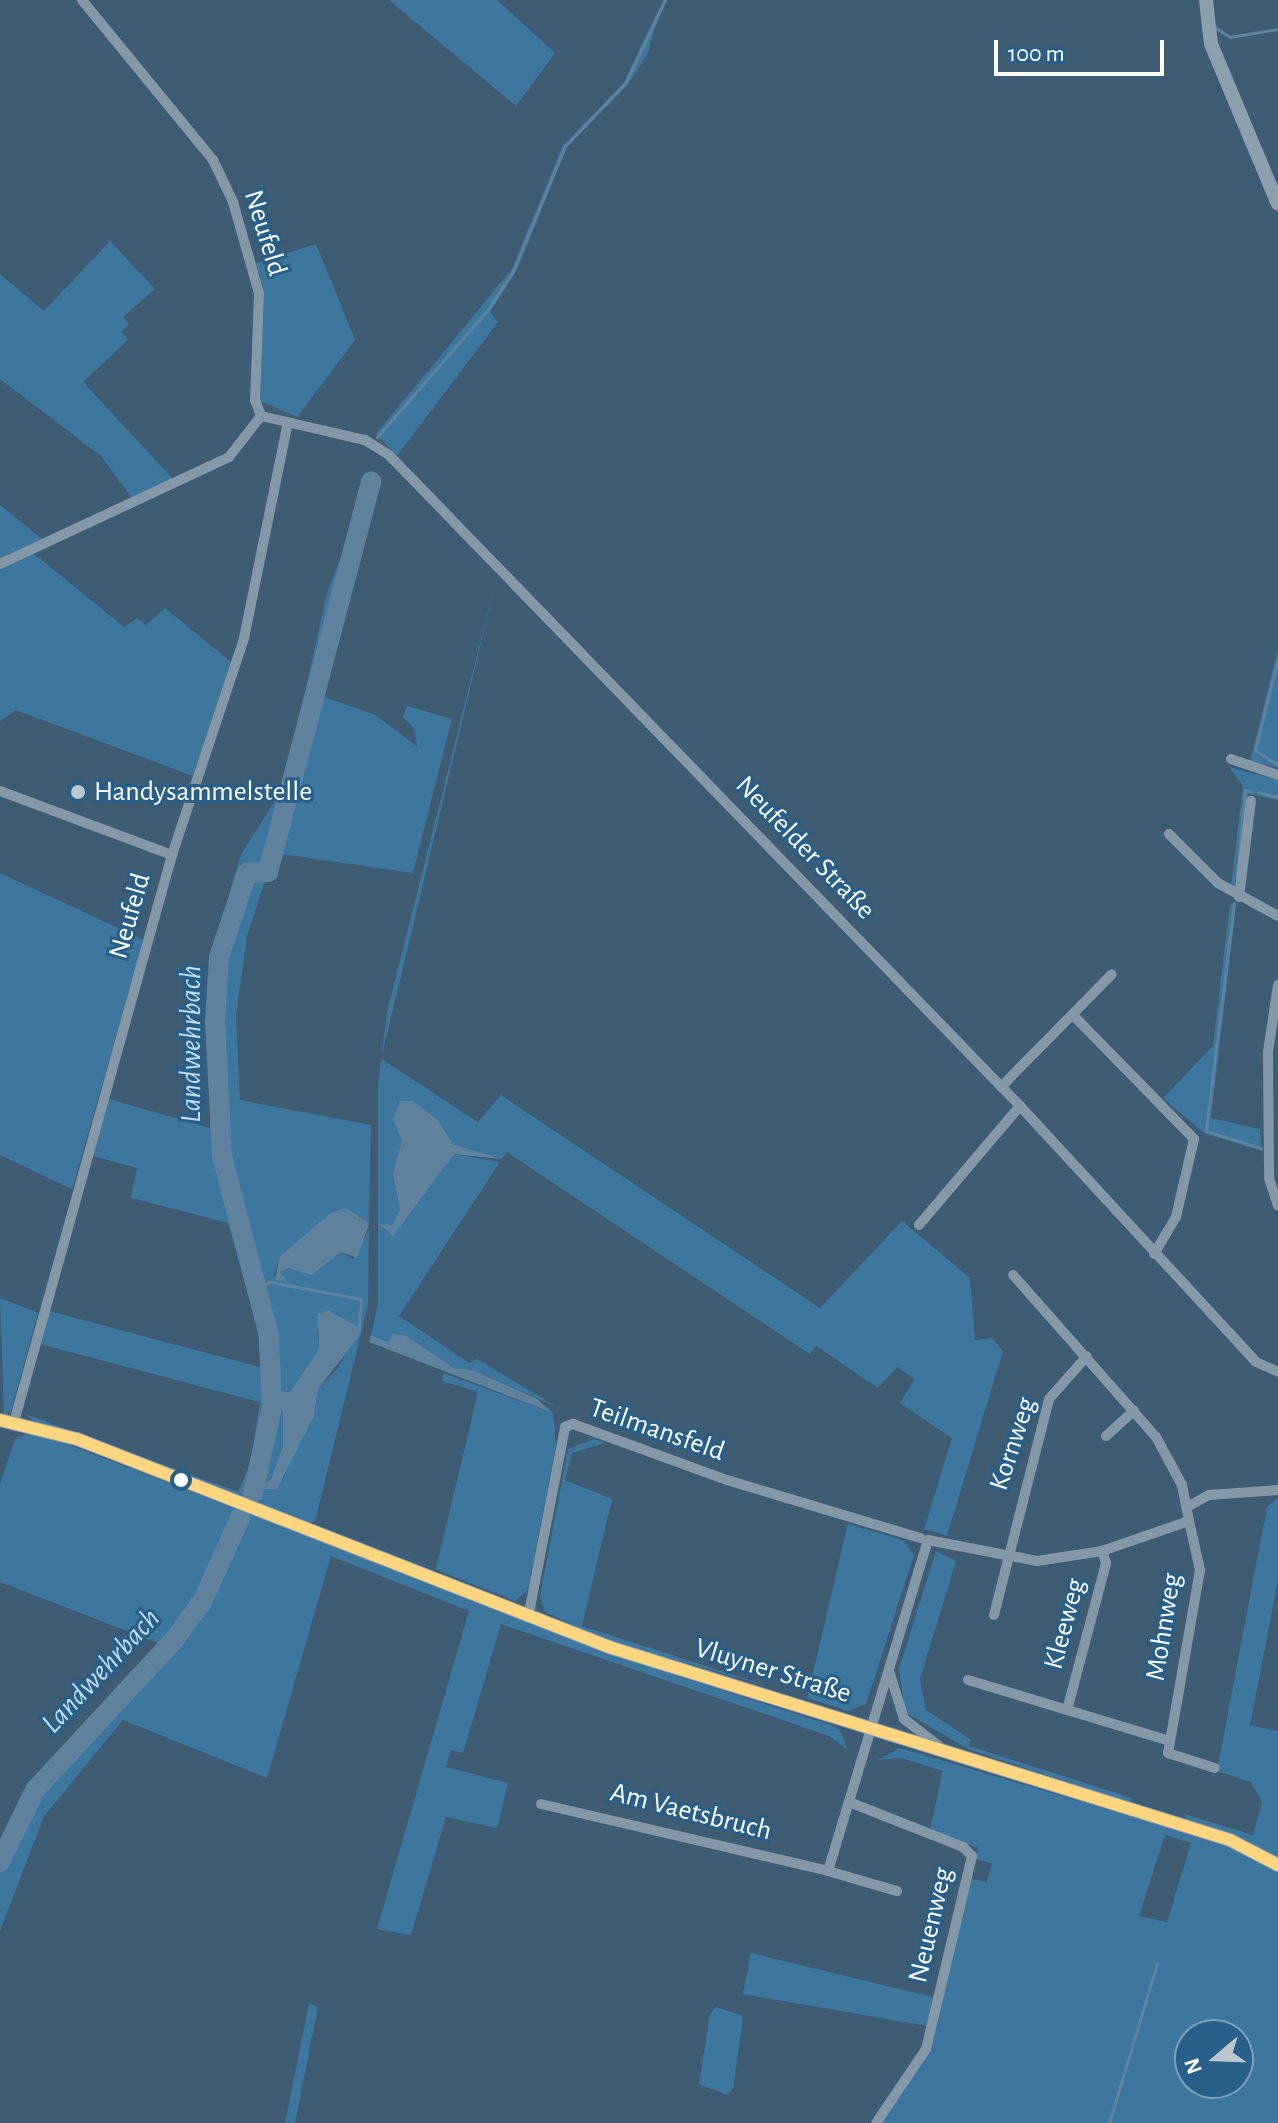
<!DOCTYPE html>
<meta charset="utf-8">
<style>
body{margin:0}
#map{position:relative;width:1278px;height:2123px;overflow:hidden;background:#3e5c73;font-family:"Alegreya Sans",sans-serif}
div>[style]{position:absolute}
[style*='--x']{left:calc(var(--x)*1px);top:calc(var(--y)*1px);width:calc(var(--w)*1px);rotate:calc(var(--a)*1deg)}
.green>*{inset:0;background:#3d779e}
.water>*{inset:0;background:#5f839e}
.stream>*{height:3px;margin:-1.5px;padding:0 1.5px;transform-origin:1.5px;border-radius:1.5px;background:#5f839e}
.river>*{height:20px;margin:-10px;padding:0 10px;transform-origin:10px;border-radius:10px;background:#5f839e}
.street>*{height:10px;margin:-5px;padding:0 5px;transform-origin:5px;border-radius:5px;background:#8598a8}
.secondary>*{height:14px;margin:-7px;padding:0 7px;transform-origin:7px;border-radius:7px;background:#8c9fad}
.bus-1>*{height:12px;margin:-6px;padding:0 6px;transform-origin:6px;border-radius:6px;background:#ffd580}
.dots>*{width:22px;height:22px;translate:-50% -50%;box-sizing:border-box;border:4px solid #286089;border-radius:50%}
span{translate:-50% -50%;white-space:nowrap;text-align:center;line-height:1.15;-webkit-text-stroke:6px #286089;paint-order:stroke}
.street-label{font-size:28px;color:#fff}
.poi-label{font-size:28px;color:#fff}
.left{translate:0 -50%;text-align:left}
.water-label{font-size:30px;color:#c1ddf0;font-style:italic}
.north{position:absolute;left:1174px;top:2019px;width:80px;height:80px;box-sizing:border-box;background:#286089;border:2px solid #7ea0b8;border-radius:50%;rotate:251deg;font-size:22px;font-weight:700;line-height:32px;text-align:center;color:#fff}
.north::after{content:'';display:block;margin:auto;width:28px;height:36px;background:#bbc6ce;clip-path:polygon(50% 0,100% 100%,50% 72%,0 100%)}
.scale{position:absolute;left:994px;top:40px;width:170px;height:36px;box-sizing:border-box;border:4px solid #fff;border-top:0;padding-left:10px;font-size:24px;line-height:28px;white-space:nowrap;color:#fff;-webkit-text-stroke:6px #286089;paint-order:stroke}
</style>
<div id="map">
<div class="green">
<div style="clip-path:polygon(389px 0,497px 0,555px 53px,516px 106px)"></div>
<div style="clip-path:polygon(663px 0,648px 53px,627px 86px,567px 147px,517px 270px,490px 312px,498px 322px,397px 456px,376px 434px,512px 269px,563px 145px,623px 84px)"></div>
<div style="clip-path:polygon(110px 241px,155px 289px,123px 317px,129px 324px,121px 332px,128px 340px,83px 382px,173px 479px,132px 498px,101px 456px,0 379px,0 274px,44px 311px)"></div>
<div style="clip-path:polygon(316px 244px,355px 340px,297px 417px,260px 401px,264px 292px,256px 263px)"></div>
<div style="clip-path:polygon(evenodd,362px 477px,377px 481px,319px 695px,375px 715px,417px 746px,414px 728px,403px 717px,407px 706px,452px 719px,413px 873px,274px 853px,247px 936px,236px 1016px,240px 1100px,371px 1125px,369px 1224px,360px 1218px,326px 1220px,280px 1256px,274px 1276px,285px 1280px,280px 1272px,288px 1268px,312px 1274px,341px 1252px,353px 1259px,369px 1230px,368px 1304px,315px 1522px,306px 1523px,34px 1422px,25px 1414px,238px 1492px,250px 1465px,260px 1402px,40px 1344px,49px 1311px,260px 1367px,258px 1326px,228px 1223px,131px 1198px,137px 1168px,93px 1156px,109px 1099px,210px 1128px,211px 957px,241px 854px,273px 804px,290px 760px,327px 593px,356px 518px,362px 477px,346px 1320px,357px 1332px,338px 1368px,318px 1389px,314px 1416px,296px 1442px,283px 1480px,256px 1489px,271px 1479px,283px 1446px,283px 1412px,274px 1390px,290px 1392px,319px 1349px,317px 1330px,346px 1320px)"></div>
<div style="clip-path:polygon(0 505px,42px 539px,0 559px)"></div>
<div style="clip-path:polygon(33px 553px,124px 627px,137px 618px,146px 625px,165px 608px,231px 662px,193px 776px,16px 710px,0 721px,0 569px)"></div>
<div style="clip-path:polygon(498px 572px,381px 1059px,478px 1122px,501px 1095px,820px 1308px,902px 1221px,970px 1278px,975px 1340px,992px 1338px,1003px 1351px,947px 1536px,924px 1529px,952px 1438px,900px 1403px,915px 1379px,897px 1367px,878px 1388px,816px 1346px,810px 1354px,507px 1152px,502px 1159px,453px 1144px,438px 1121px,422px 1114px,393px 1120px,403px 1139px,393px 1174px,400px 1210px,393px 1235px,454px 1154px,500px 1162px,399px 1316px,469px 1363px,477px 1359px,557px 1407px,473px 1370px,453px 1368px,407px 1336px,388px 1342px,371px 1335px,378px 1303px,378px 1085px,387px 1012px)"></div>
<div style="clip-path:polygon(1278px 649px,1278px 768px,1250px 761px)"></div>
<div style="clip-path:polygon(1229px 767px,1278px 780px,1278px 800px,1248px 794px,1238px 890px,1231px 886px,1243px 786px)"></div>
<div style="clip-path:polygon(0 873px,144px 940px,72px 1189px,0 1155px)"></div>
<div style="clip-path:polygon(1230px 903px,1236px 906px,1211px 1118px,1260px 1129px,1262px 1151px,1204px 1133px,1163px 1098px,1213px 1046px)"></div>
<div style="clip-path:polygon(0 1298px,38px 1313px,11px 1411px,4px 1416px)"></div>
<div style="clip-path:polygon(443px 1373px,553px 1413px,556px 1445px,528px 1590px,515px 1601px,324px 1525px,436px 1569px,478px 1392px,442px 1381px)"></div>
<div style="clip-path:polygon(33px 1431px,659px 1670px,831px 1725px,840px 1730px,848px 1750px,829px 1736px,501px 1624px,463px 1753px,451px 1750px,446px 1767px,508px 1783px,497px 1828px,446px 1817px,411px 1935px,377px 1929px,469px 1611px,331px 1556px,267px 1778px,123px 1720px,44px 1816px,0 1931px,0 1846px,26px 1791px,158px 1643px,0 1582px,0 1484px,15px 1439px)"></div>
<div style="clip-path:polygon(594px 1439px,605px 1443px,572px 1453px,565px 1480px,612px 1499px,582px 1626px,771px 1687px,608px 1641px,545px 1612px,540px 1596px,568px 1449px)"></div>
<div style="clip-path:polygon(1278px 1498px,1278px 1580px,1250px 1725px,1278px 1731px,1278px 1860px,1187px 1821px,1184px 1814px,1253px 1835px,1262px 1802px,1251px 1782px,1217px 1771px,1267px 1507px)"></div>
<div style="clip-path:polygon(848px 1524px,903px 1540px,914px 1555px,866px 1704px,848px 1711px,807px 1698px)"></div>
<div style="clip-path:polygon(936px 1551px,956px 1561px,920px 1679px,926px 1710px,971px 1740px,969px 1746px,1132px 1798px,1130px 1803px,968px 1749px,905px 1712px,899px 1669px)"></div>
<div style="clip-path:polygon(evenodd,900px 1748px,1228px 1845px,1278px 1872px,1278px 2123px,880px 2123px,930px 2049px,971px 1879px,987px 1882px,992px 1863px,976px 1859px,978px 1848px,930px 1829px,943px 1771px,901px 1758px,878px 1760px,900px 1748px,1165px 1835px,1191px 1843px,1167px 1922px,1139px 1916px,1165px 1835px,900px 1748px,1190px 2035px,1238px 2035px,1238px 2083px,1190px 2083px,1190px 2035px)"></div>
<div style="clip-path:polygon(751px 1953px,933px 1997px,927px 2026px,743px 1994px)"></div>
<div style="clip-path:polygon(309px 2003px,318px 2007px,295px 2123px,285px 2123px)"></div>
<div style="clip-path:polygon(716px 2007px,743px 2016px,733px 2089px,727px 2095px,699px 2084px,710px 2014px)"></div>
</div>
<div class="water">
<div style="clip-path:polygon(400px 1101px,413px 1101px,438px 1120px,453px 1144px,502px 1159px,454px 1154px,393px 1236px,379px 1224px,392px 1225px,400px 1210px,393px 1174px,402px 1140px,393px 1120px)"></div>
<div style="clip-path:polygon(346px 1208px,369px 1224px,357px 1258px,341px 1252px,312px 1275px,288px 1268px,280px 1272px,287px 1281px,275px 1280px,280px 1256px,331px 1213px)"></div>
<div style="clip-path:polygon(329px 1311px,357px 1326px,360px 1335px,318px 1389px,314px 1416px,277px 1489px,256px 1489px,271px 1479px,283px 1446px,283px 1412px,273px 1390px,290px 1392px,319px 1349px,318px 1313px)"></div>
<div style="clip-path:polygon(393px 1334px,407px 1336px,453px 1368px,473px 1370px,537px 1399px,553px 1413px,369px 1342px,371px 1335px,388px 1342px)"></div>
</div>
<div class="stream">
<div style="--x:1216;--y:28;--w:17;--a:33"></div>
<div style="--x:1230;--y:37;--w:49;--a:-9.5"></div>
<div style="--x:377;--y:437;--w:171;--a:-49"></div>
<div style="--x:489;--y:308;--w:44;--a:-57"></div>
<div style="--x:513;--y:271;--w:135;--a:-67.4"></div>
<div style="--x:565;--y:146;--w:88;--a:-46.4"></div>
<div style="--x:626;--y:82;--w:91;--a:-64.6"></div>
<div style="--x:1278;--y:658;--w:95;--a:104"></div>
<div style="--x:1255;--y:750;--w:27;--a:33"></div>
<div style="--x:1258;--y:792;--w:21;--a:14"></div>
<div style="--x:1237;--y:876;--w:86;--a:-84.7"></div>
<div style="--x:1245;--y:790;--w:5;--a:11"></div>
<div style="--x:1234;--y:903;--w:230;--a:97"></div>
<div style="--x:1206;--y:1131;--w:58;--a:17.2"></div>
<div style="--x:258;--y:1286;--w:14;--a:-17"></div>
<div style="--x:271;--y:1282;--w:92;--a:10.7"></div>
<div style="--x:361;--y:1299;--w:32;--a:94"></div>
<div style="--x:1109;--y:2123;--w:167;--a:-73.3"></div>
</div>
<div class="river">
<div style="--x:253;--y:1493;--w:88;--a:-77.5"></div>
<div style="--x:272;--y:1407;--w:71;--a:-92.4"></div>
<div style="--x:269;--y:1336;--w:187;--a:-104.6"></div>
<div style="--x:222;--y:1155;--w:134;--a:-93"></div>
<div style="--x:215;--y:1021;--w:64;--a:-86.4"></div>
<div style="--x:219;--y:957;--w:89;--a:-71.6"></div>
<div style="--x:247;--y:873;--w:21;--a:-3"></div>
<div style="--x:268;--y:872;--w:404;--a:-75.2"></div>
<div style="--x:0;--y:1862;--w:80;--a:-64.1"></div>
<div style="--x:35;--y:1790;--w:206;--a:-47.2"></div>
<div style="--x:175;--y:1639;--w:48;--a:-54.3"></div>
<div style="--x:203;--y:1600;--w:90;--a:-65.7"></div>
</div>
<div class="street">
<div style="--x:82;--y:0;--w:207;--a:50.7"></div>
<div style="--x:213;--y:160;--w:47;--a:64.5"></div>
<div style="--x:233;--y:202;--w:95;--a:74.1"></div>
<div style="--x:259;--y:293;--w:107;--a:92.1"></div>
<div style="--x:255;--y:400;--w:17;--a:69"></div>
<div style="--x:261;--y:416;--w:107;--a:13"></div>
<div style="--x:365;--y:440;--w:28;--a:32"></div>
<div style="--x:389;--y:455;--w:907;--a:45.89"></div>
<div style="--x:1020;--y:1106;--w:348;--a:47.3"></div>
<div style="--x:1256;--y:1362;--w:24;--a:24"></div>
<div style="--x:0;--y:564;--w:253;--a:-25"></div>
<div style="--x:229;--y:457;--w:52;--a:-52"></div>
<div style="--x:1231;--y:759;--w:50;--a:18.8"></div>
<div style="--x:0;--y:791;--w:184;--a:20.4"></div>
<div style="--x:1169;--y:834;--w:69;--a:45"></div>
<div style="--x:1218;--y:883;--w:68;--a:28.8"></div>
<div style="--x:1239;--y:897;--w:97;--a:-82.9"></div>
<div style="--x:1278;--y:985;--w:68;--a:98.5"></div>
<div style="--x:1268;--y:1052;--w:126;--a:89.5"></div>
<div style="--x:1269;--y:1178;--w:29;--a:72"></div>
<div style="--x:1074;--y:1016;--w:172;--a:45.7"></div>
<div style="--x:1194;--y:1139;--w:80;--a:103"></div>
<div style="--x:1176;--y:1217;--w:43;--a:120.7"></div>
<div style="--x:1001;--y:1087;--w:158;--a:-45.5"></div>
<div style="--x:919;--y:1225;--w:156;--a:-49.7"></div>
<div style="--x:14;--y:1422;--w:589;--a:-74.43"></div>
<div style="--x:172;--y:855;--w:229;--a:-71.6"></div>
<div style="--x:244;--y:638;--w:220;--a:-78.5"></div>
<div style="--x:1106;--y:1436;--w:38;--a:-42"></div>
<div style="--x:1187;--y:1507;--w:25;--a:-29"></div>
<div style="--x:1209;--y:1495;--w:69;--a:-4.1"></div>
<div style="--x:1189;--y:1521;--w:50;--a:77.3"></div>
<div style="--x:1200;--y:1570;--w:186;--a:99.9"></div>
<div style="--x:1168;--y:1753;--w:49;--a:17.7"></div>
<div style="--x:994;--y:1615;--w:223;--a:-75.7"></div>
<div style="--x:1049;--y:1399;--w:57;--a:-48.5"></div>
<div style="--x:528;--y:1618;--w:195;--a:-79"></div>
<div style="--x:565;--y:1427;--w:9;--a:-21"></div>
<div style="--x:573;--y:1424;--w:164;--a:20"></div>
<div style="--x:727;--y:1480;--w:202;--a:16.7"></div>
<div style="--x:890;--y:1674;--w:47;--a:72.7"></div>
<div style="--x:904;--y:1719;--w:44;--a:37.6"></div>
<div style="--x:968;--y:1680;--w:211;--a:16.8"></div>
<div style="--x:1067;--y:1710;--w:152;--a:-75.1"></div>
<div style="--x:1106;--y:1563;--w:13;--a:-108"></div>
<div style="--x:849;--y:1802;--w:123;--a:21.5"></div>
<div style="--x:963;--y:1847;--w:13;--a:45"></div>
<div style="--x:972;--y:1856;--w:198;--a:103.4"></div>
<div style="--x:926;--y:2049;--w:89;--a:124"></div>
<div style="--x:541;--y:1804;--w:295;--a:13.1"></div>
<div style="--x:828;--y:1871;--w:346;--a:-73.2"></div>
<div style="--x:928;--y:1540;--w:111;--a:10.9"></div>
<div style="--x:1037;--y:1561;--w:66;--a:-8.7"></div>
<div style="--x:1102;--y:1551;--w:92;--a:-19"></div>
<div style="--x:1189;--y:1521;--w:37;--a:-101"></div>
<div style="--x:1182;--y:1485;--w:55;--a:-118.4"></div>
<div style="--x:1156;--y:1437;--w:216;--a:-131.4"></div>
<div style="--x:828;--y:1871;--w:72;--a:16.2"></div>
</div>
<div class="secondary">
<div style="--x:1206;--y:0;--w:44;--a:83.5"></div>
<div style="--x:1211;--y:44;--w:173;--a:67.3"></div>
<div style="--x:0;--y:1420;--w:79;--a:13.9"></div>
<div style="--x:77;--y:1439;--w:571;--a:21.35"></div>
<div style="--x:609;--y:1647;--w:650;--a:17.26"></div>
<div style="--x:1230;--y:1840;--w:54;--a:27.5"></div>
</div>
<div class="bus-1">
<div style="--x:0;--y:1420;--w:79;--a:13.9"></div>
<div style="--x:77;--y:1439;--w:571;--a:21.35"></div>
<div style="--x:609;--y:1647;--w:650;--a:17.26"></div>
<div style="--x:1230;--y:1840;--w:54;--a:27.5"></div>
</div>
<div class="dots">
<div style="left:78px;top:792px;background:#bbc6ce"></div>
<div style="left:181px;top:1480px;background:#fff"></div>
</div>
<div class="street-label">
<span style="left:265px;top:233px;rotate:73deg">Neufeld</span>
<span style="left:805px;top:848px;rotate:46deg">Neufelder Straße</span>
<span style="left:130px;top:916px;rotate:-74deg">Neufeld</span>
<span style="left:657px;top:1430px;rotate:19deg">Teilmansfeld</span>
<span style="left:1013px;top:1444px;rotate:-72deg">Kornweg</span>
<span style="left:1065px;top:1624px;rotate:-75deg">Kleeweg</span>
<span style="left:1164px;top:1627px;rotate:-81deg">Mohnweg</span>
<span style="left:773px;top:1671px;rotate:17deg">Vluyner Straße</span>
<span style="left:691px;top:1812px;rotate:14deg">Am Vaetsbruch</span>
<span style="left:931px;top:1925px;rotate:-77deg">Neuenweg</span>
</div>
<div class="poi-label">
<span class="left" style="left:94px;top:792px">Handysammelstelle</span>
</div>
<div class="water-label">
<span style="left:191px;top:1044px;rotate:-90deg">Landwehrbach</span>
<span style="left:101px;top:1671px;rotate:-47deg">Landwehrbach</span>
</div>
<div class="north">N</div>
<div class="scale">100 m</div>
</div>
